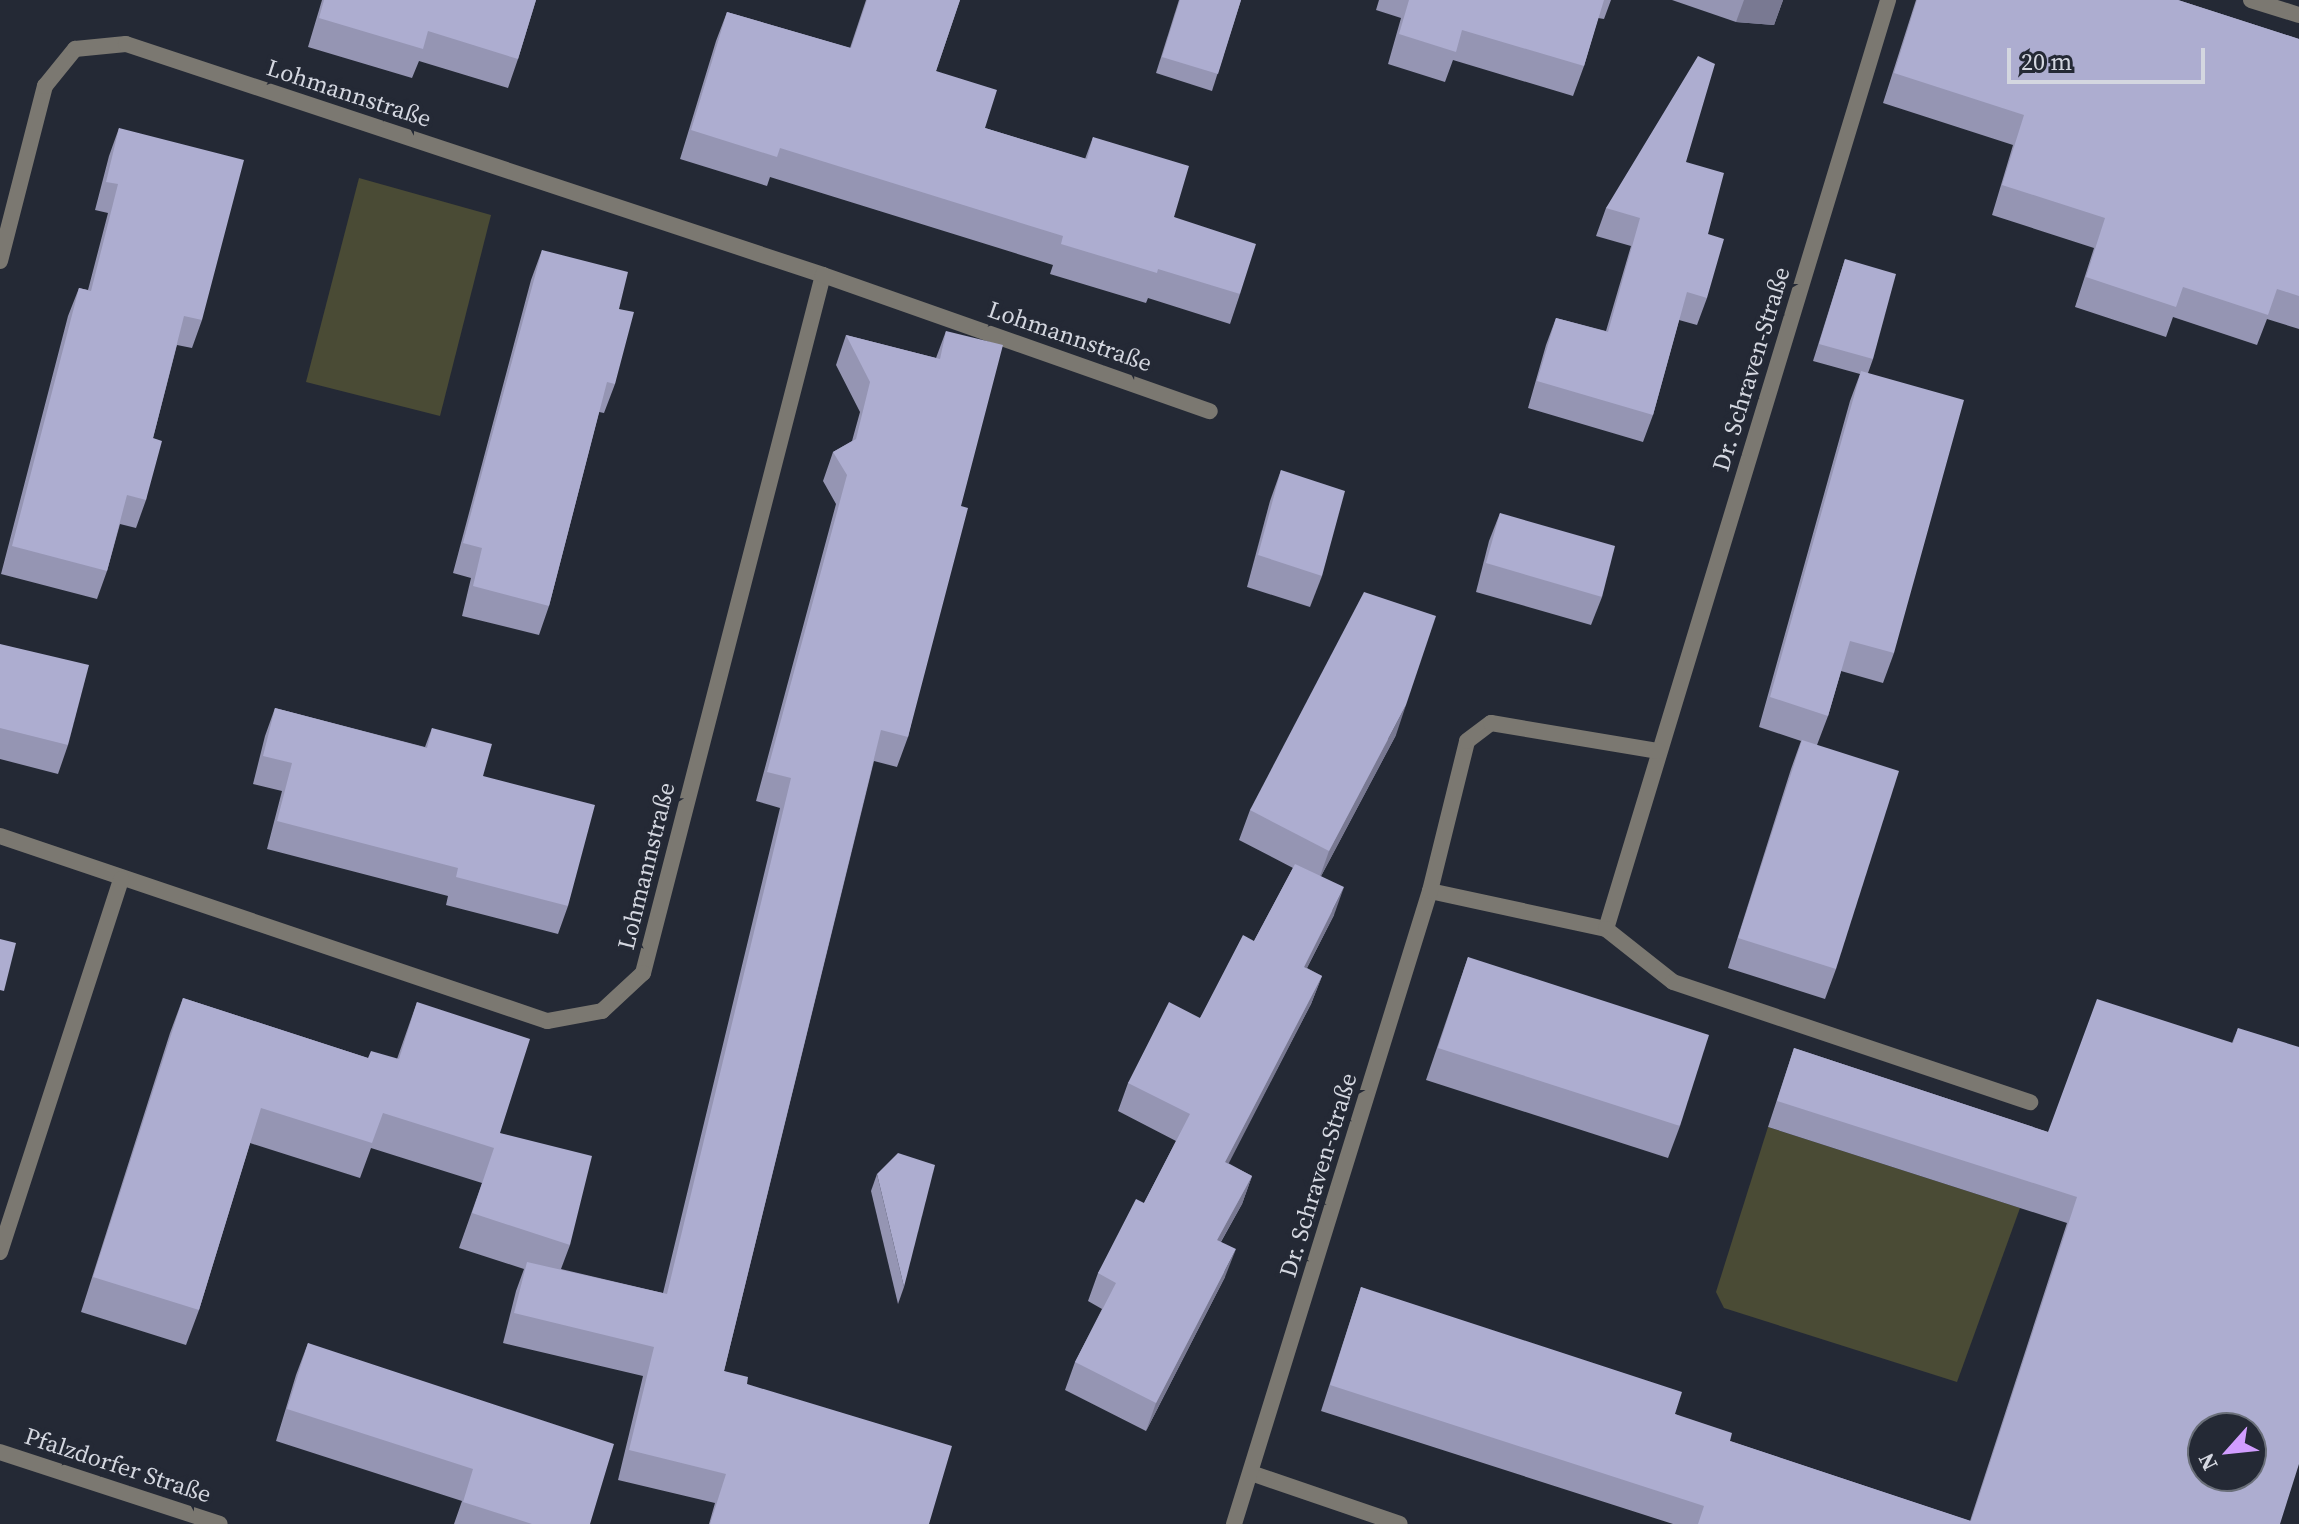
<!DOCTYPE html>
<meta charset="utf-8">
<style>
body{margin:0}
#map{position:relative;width:2299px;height:1524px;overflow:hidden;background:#242935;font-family:"Source Serif 4",serif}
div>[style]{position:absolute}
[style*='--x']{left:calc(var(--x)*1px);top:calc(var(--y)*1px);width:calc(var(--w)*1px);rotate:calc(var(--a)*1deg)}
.green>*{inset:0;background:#4a4b35}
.street>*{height:16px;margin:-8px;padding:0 8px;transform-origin:8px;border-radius:8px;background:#7b7871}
.wall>*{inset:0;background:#9595b3}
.shaded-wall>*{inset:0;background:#797992}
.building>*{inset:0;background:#adadd0}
span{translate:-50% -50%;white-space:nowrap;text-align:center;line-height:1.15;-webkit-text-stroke:8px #242935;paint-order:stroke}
.street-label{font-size:24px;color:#d4d7e0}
.north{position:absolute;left:2187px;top:1412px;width:80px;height:80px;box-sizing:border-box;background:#242935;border:2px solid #6a6f79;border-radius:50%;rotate:243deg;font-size:22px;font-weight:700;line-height:32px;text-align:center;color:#d4d7e0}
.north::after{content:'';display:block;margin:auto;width:28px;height:36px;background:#d19dfe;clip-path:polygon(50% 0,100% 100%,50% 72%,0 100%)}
.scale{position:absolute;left:2007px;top:48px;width:198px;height:36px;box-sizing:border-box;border:4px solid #d4d7e0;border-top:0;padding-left:10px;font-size:24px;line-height:28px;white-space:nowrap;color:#d4d7e0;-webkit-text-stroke:6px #242935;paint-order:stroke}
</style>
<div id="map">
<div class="green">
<div style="clip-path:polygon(359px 178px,491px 215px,440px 416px,306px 382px)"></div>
<div style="clip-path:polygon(1768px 1127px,2020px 1208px,1957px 1382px,1724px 1308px,1716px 1292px)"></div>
</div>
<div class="street">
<div style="--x:2251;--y:0;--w:50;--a:17.4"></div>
<div style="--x:0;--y:261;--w:181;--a:-75.6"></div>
<div style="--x:45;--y:86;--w:48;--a:-51"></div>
<div style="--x:75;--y:49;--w:51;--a:-5.6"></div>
<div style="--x:126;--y:44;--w:734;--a:18.34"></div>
<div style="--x:823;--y:275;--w:721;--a:104.46"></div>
<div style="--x:643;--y:973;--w:56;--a:137.2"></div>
<div style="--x:602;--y:1011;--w:56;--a:169.7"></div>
<div style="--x:547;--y:1021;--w:577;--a:-161.31"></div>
<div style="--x:823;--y:275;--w:410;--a:19.4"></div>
<div style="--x:1430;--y:891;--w:180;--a:12.2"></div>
<div style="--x:1606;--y:929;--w:971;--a:-73.11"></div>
<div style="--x:1606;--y:929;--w:85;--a:38.3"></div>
<div style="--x:1673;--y:982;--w:377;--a:18.6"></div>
<div style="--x:0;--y:1252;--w:392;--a:-72"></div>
<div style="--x:0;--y:1452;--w:231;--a:18.1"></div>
<div style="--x:1251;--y:1473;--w:157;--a:18.9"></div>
<div style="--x:1234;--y:1524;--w:663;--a:-72.8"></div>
<div style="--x:1430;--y:891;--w:154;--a:-76.1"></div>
<div style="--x:1467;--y:741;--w:30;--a:-37"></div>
<div style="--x:1491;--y:723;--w:170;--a:9.5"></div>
</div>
<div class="wall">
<div style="clip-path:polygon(321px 0,536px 0,518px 59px,508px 88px,419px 61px,412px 78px,308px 47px,322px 0)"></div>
<div style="clip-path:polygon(866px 0,960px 0,936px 71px,985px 128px,1085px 159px,1093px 137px,1174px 217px,1240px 294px,1230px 324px,1148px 298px,1146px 303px,1050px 274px,1053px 265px,770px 177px,767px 186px,680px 159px,716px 41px,727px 12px,850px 48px)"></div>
<div style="clip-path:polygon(1179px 0,1241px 0,1212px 91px,1156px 73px)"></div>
<div style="clip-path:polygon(1379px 0,1611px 0,1604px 19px,1598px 18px,1584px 66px,1573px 96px,1453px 60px,1445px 82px,1388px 64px,1401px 18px,1376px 10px)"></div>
<div style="clip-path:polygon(1672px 0,1783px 0,1774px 25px,1736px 22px)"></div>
<div style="clip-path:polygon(1916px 0,2178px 0,2299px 39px,2299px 329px,2267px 319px,2257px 345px,2173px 317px,2166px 337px,2075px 307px,2094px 248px,1992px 215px,2013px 145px,1883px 103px)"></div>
<div style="clip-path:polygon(119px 128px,202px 320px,192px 348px,177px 345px,153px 438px,146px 500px,136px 528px,120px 524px,107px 571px,97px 599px,1px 574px,68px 316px,79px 288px,88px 290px,108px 213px,95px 210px,109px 156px)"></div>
<div style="clip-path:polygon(1686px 162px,1708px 234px,1707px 298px,1697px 325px,1679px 320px,1653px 415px,1643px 442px,1528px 408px,1546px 345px,1556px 318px,1606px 331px,1631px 246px,1596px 236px,1606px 208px)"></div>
<div style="clip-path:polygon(542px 250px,619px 309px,615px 384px,604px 413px,599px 412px,549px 606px,539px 635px,462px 616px,471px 578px,453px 573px,531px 280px)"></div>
<div style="clip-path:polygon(1845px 259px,1873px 359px,1868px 373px,1894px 653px,1883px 683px,1841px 671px,1828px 716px,1817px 745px,1836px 969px,1825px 999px,1728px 968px,1791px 769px,1801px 741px,1759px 727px,1850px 401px,1860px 374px,1813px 361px)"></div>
<div style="clip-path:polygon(946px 331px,961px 506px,908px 737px,897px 767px,874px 761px,724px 1371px,747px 1384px,929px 1524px,709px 1524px,715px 1503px,618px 1480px,643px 1376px,503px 1343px,516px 1291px,524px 1269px,459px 1248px,482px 1183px,371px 1148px,360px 1178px,250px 1143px,199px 1310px,186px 1345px,81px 1312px,170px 1033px,183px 998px,368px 1058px,397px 1059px,417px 1002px,570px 1245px,561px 1269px,663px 1293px,780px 808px,756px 801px,836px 504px,823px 481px,833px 452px,852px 441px,860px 412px,836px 365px,846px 335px,936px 358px)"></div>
<div style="clip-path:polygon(1281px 470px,1322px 576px,1310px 607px,1247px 587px,1270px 501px)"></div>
<div style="clip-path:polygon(1500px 513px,1602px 597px,1591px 625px,1476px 592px,1489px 541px)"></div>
<div style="clip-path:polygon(0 644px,68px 745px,58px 774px,0 759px)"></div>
<div style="clip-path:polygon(275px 708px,425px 747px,432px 728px,483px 776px,568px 906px,558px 934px,446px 905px,448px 896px,267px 849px,282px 791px,253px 784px,265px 736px)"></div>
<div style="clip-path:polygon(1396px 735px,1321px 876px,1334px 915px,1307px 968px,1322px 976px,1311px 1004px,1228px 1163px,1252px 1176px,1242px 1204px,1221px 1242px,1225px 1277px,1146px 1431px,1065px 1390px,1075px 1362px,1102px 1309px,1088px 1301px,1098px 1273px,1144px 1203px,1176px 1141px,1118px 1111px,1128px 1083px,1200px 1018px,1254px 941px,1293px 868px,1239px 840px,1250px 810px)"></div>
<div style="clip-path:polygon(1468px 957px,1680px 1126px,1668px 1158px,1426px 1080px)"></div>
<div style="clip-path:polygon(2238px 1028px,2280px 1524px,1673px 1524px,1321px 1411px,1361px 1287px,1675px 1414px,1730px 1441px,1970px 1521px,2067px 1223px,1768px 1127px,1794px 1048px,2048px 1132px,2232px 1043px)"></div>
<div style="clip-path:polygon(877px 1174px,904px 1287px,898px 1304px,871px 1191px)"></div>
<div style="clip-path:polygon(308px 1343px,590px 1524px,454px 1524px,462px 1501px,276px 1441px,296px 1375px)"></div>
</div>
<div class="shaded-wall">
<div style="clip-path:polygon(1744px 0,1783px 0,1774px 25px,1736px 22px)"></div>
<div style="clip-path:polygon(1406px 705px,1396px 735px,1318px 882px,1329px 851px)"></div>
<div style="clip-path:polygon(1344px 887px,1334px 915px,1293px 995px,1304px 967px)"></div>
<div style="clip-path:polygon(1322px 976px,1311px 1004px,1215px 1190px,1225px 1162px)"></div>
<div style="clip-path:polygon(1252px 1176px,1242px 1204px,1206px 1268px,1217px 1240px)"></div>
<div style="clip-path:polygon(1236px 1249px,1225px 1277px,1146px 1431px,1156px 1403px)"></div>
</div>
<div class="building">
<div style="clip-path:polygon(324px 0,536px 0,518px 59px,428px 31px,423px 49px,319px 18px)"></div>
<div style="clip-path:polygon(867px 0,960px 0,936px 71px,997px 90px,985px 128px,1087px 159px,1093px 137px,1189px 166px,1174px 217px,1256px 244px,1240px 294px,1158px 269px,1157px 273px,1061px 244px,1063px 236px,780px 148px,777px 157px,691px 130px,727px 12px,851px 48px)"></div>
<div style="clip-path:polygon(1180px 0,1241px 0,1218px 74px,1162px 57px)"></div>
<div style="clip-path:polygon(1409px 0,1604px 0,1584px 66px,1462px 30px,1456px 52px,1399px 34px)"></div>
<div style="clip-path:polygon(1917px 0,2178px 0,2299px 39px,2299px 296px,2277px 289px,2268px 315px,2183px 287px,2176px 307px,2086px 277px,2105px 218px,2002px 185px,2024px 115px,1894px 73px)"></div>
<div style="clip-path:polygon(1698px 56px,1715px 64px,1686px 162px,1724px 173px,1708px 234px,1724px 239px,1707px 298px,1687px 292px,1653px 415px,1537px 381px,1556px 318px,1608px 332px,1640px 218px,1606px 208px)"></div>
<div style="clip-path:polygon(119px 128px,244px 160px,202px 320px,184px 316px,153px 438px,162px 441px,146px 500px,127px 495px,107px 571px,12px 546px,79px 288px,91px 291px,118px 184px,106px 182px)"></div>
<div style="clip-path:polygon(542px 250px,628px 272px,619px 309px,634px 312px,615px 384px,607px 382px,549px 606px,473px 586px,482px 548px,463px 543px)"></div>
<div style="clip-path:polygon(1845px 259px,1896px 274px,1873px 359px,1819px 344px)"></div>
<div style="clip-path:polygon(946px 331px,1003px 345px,961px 506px,968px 508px,908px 737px,881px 730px,724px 1371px,748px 1377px,747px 1384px,952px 1446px,929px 1524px,710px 1524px,726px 1474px,629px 1450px,654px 1347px,514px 1313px,527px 1262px,667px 1294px,791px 778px,767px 772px,847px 475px,833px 452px,856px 439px,870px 382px,846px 335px,940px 359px)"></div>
<div style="clip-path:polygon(1861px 371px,1964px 400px,1894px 653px,1850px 641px,1828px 716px,1770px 697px)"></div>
<div style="clip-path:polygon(1281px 470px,1345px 491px,1322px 576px,1258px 555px)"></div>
<div style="clip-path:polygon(1500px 513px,1615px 546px,1602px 597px,1486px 563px)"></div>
<div style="clip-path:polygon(1364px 592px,1436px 616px,1406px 705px,1329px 851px,1250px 810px)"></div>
<div style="clip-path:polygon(0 644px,89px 665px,68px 745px,0 728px)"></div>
<div style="clip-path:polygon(275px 708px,427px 748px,432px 728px,492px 744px,483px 776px,595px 805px,568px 906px,456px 877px,458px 868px,277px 821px,292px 763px,263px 756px)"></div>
<div style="clip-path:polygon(1802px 740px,1899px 771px,1836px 969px,1738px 938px)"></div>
<div style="clip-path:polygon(1295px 864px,1344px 887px,1304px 967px,1322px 976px,1225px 1162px,1252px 1176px,1217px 1240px,1236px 1249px,1156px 1403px,1075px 1362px,1116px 1283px,1098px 1273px,1136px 1199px,1144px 1203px,1190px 1114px,1128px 1083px,1169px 1002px,1200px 1018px,1243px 935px,1254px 941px)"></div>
<div style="clip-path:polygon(0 939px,16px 943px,4px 991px,0 990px)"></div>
<div style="clip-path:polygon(1468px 957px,1709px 1035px,1680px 1126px,1438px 1048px)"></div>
<div style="clip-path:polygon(183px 998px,368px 1058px,371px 1051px,399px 1059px,417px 1002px,530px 1039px,500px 1133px,592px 1156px,570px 1245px,472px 1213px,494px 1148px,383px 1113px,372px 1143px,261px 1108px,199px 1310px,93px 1277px)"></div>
<div style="clip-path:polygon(evenodd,2097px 999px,2233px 1043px,2238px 1028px,2299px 1047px,2299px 1464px,2280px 1524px,1698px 1524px,1704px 1506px,1330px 1385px,1361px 1287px,1682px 1392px,1675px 1414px,1732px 1433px,1730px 1441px,1971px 1521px,2077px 1197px,1777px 1101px,1794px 1048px,2048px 1132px,2097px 999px,2203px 1428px,2251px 1428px,2251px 1476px,2203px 1476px,2203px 1428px)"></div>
<div style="clip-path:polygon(898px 1153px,935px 1165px,904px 1287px,877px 1174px)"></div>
<div style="clip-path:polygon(308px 1343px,614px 1444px,590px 1524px,532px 1524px,463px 1502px,473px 1469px,287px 1409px)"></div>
</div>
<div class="street-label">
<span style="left:349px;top:93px;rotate:18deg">Lohmannstraße</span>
<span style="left:1070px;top:336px;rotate:19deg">Lohmannstraße</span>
<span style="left:1751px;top:369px;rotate:-73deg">Dr. Schraven-Straße</span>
<span style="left:646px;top:866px;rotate:-76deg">Lohmannstraße</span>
<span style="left:1318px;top:1175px;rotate:-73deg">Dr. Schraven-Straße</span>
<span style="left:118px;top:1465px;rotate:18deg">Pfalzdorfer Straße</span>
</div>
<div class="north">N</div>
<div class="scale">20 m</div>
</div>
